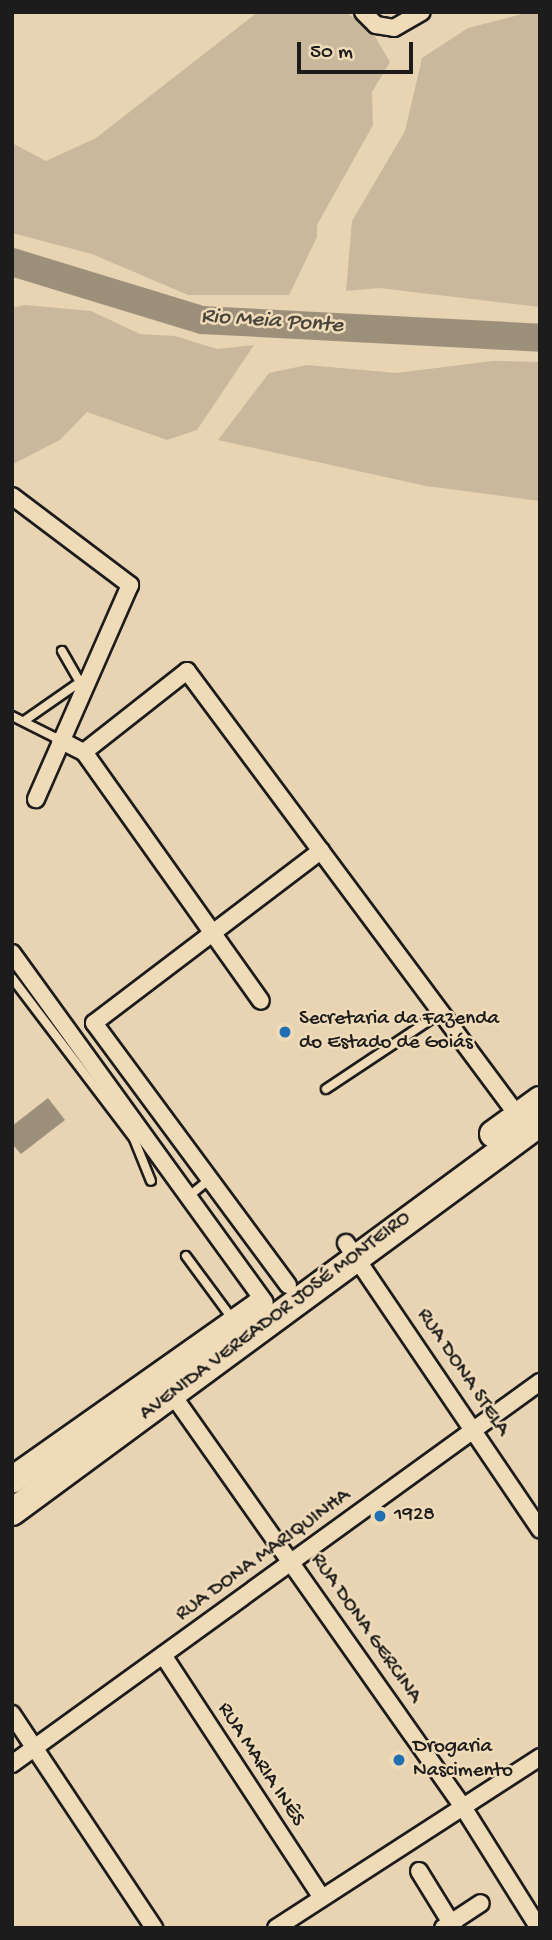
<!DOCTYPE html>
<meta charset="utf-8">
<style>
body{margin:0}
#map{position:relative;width:552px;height:1940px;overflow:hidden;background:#e8d3b3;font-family:"Gochi Hand",sans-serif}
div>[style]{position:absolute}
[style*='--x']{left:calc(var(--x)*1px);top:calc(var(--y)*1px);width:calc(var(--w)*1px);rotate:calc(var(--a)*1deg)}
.green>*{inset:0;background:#cab89d}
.water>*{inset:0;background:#9c907b}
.river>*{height:28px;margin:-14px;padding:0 14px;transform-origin:14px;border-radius:14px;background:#9c907b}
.roads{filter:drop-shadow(2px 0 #1c1c1c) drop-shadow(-2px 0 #1c1c1c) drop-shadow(0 2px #1c1c1c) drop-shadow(0 -2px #1c1c1c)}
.service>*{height:8px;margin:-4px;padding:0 4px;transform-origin:4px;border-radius:4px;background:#f0dbb9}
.minor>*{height:16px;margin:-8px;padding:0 8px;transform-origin:8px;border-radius:8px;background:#f0dbb9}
.primary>*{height:26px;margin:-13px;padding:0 13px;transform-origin:13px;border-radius:13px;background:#f0dbb9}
.dots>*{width:19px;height:19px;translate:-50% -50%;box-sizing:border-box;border:4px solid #f0dbb9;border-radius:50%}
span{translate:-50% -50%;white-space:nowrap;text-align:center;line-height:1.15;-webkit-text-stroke:5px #f0dbb9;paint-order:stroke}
.poi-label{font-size:21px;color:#1c1c1c}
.left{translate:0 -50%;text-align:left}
.street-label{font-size:21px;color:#1c1c1c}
.water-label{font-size:23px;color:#49453d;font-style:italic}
.frame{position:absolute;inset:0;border:14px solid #1c1c1c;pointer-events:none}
.scale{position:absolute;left:297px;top:42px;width:116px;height:32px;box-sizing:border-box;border:4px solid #1c1c1c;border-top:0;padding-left:9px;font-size:21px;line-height:24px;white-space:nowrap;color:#1c1c1c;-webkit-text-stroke:5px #f0dbb9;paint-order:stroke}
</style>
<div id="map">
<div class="green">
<div style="clip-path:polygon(258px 12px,346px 12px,374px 35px,390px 62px,372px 92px,373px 125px,317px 225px,317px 237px,289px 295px,188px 295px,92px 254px,12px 233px,12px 143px,46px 161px,96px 138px)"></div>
<div style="clip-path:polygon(530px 12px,540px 12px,540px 307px,379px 288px,346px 291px,352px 221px,405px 131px,422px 58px,468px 28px)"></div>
<div style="clip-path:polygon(25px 305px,91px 311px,140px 334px,175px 336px,217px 349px,254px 345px,197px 430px,167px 440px,87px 412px,60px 440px,13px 464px,12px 308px)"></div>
<div style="clip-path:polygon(493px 361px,540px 362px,540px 501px,426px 486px,218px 440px,269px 373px,307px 365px,396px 373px)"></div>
</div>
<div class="water">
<div style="clip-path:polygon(48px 1098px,65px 1120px,21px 1154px,12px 1144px,12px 1126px)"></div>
</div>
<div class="river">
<div style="--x:12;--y:262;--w:199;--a:17"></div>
<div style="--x:202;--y:320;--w:338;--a:3"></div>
</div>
<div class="roads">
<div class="service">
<div style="--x:62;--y:651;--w:36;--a:60"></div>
<div style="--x:12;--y:716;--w:54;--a:26.6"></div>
<div style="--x:24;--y:721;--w:77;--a:-34.9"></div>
<div style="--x:12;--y:978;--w:202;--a:52.8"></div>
<div style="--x:134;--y:1139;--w:45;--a:68"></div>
<div style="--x:326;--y:1089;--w:139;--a:-33.6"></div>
<div style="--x:189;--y:1196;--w:27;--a:-39"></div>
<div style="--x:186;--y:1256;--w:81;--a:53.6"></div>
</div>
<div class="minor">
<div style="--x:363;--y:12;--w:18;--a:45"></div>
<div style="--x:376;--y:25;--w:18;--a:9"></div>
<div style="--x:394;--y:28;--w:32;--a:-30"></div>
<div style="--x:12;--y:496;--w:148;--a:37"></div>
<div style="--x:130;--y:585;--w:234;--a:113.7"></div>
<div style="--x:60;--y:740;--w:27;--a:27"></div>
<div style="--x:84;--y:752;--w:305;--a:54.6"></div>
<div style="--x:84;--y:752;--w:131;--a:-38.2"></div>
<div style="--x:187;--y:671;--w:555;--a:53.36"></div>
<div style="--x:12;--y:953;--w:431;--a:54.1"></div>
<div style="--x:346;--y:1243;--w:346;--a:55.9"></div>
<div style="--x:288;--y:1285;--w:326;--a:-126.5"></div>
<div style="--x:94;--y:1023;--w:285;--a:-37.2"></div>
<div style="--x:172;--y:1394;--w:505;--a:54.83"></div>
<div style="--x:463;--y:1807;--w:143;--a:57.9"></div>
<div style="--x:163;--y:1655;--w:290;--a:56.8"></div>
<div style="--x:12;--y:1714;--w:257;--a:56.4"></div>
<div style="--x:12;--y:1764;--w:652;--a:-35.89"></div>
<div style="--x:419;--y:1871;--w:67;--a:58.4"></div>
<div style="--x:276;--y:1928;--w:315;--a:-32.9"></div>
<div style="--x:443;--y:1928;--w:45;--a:-33.3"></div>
</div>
<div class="primary">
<div style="--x:493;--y:1134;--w:58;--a:-35.9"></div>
<div style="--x:12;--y:1480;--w:302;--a:-35.2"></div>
<div style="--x:12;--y:1512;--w:656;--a:-36.38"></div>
</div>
</div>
<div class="dots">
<div style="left:285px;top:1032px;background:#1f6fb2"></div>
<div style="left:380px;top:1516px;background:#1f6fb2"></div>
<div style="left:399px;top:1760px;background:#1f6fb2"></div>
</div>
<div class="poi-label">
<span class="left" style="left:299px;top:1032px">Secretaria da Fazenda<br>do Estado de Goiás</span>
<span class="left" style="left:394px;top:1516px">1928</span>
<span class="left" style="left:413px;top:1760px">Drogaria<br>Nascimento</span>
</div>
<div class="street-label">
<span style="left:276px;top:1317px;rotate:-37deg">AVENIDA VEREADOR JOSÉ MONTEIRO</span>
<span style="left:462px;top:1373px;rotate:56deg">RUA DONA STELA</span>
<span style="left:264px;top:1556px;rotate:-36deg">RUA DONA MARIQUINHA</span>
<span style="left:365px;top:1629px;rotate:55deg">RUA DONA GERCINA</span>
<span style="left:260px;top:1765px;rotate:57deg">RUA MARIA INÊS</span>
</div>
<div class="water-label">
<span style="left:272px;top:322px;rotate:4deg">Rio Meia Ponte</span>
</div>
<div class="frame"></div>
<div class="scale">50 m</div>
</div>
